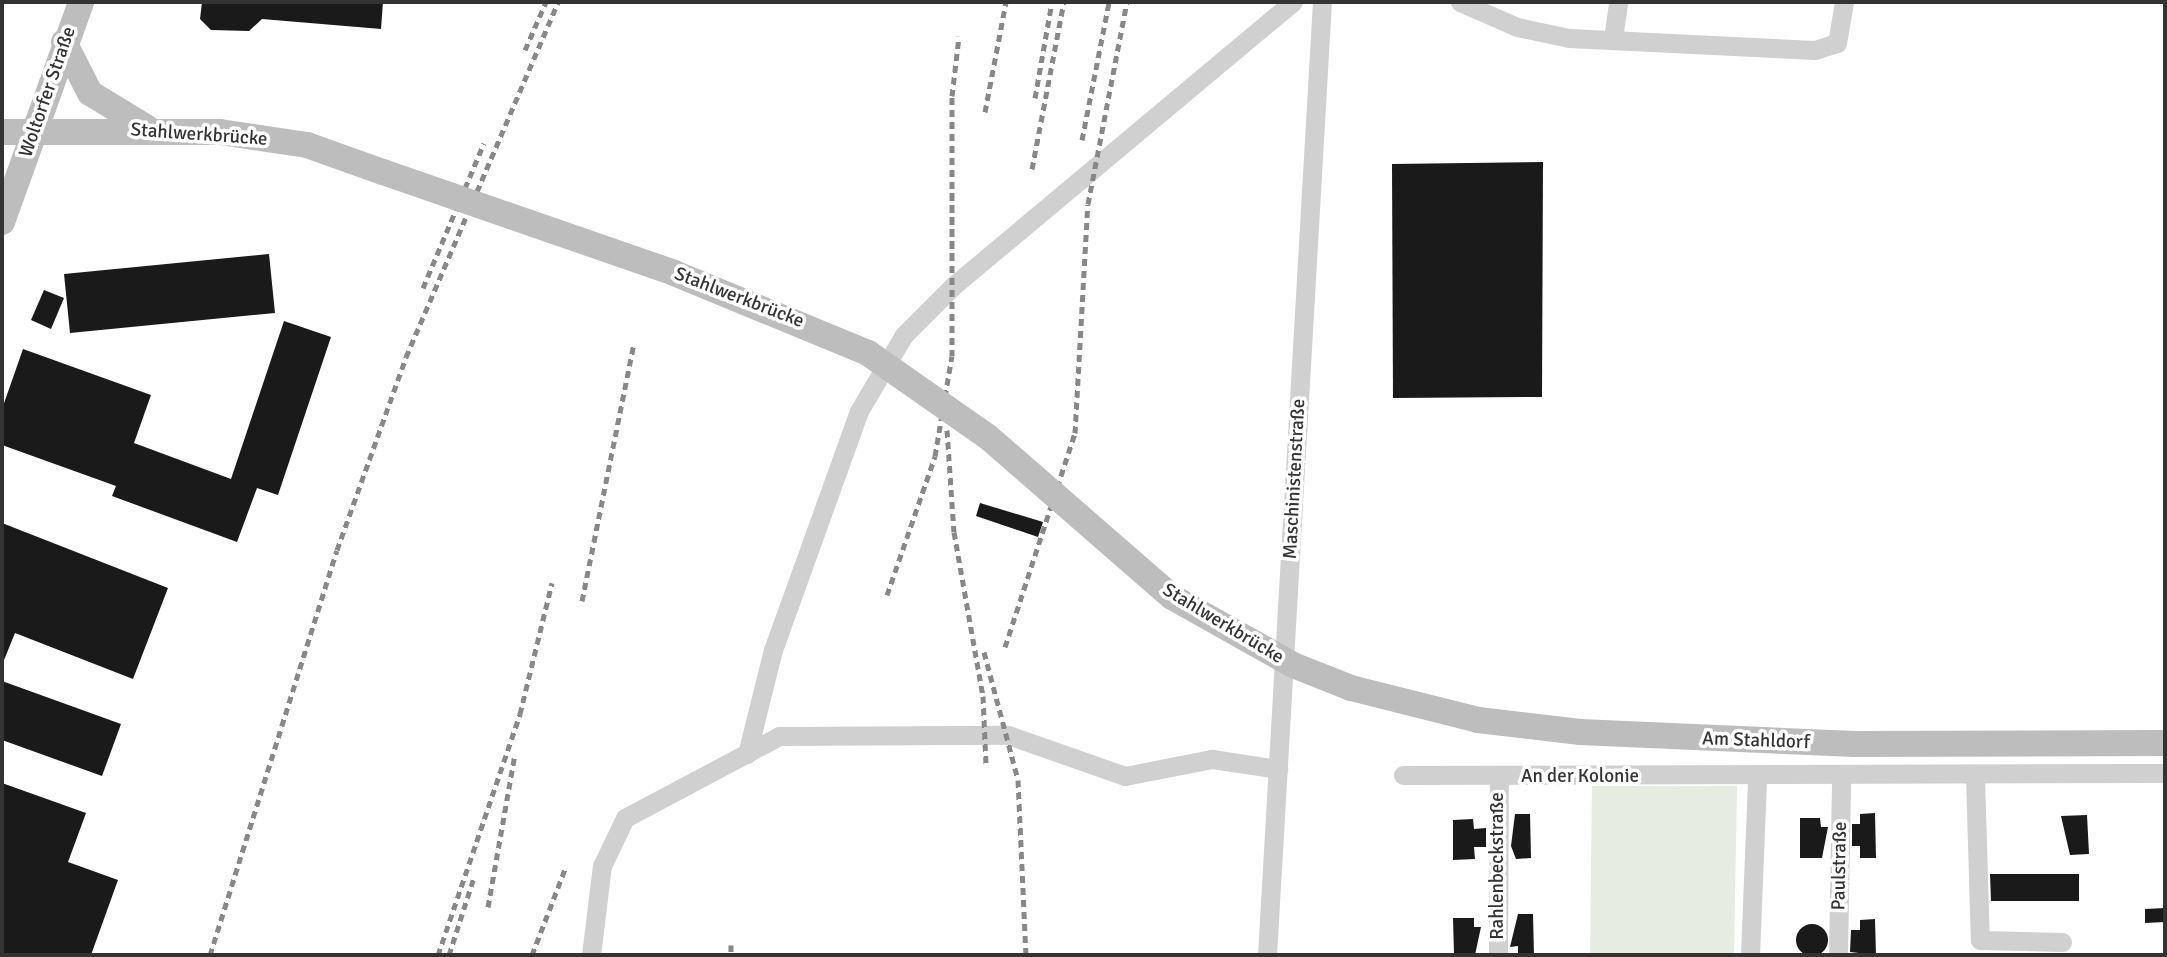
<!DOCTYPE html>
<meta charset="utf-8">
<style>
body{margin:0}
#map{position:relative;width:2167px;height:957px;overflow:hidden;background:#fff;font-family:Signika,sans-serif}
div>[style]{position:absolute}
[style*='--x']{left:calc(var(--x)*1px);top:calc(var(--y)*1px);width:calc(var(--w)*1px);rotate:calc(var(--a)*1deg)}
.green>*{inset:0;background:#e6ecdf}
.building>*{inset:0;background:#1a1a1a}
.round{border-radius:50%}
.street>*{height:19px;margin:-9.5px;padding:0 9.5px;transform-origin:9.5px;border-radius:9.5px;background:#d0d0d0}
.secondary>*{height:26px;margin:-13px;padding:0 13px;transform-origin:13px;border-radius:13px;background:#bdbdbd}
.rail>*{height:5px;margin-top:-2.5px;transform-origin:0;background:repeating-linear-gradient(90deg,#888 0 7px,transparent 0 12px)}
.secondary-bridge>*{height:26px;margin:-13px;padding:0 13px;transform-origin:13px;border-radius:13px;background:#bdbdbd}
span{translate:-50% -50%;white-space:nowrap;text-align:center;line-height:1.15;-webkit-text-stroke:7px #fff;paint-order:stroke}
.street-label{font-size:19px;color:#333}
.frame{position:absolute;inset:0;border:4px solid #333;pointer-events:none}
</style>
<div id="map">
<div class="green">
<div style="clip-path:polygon(1592px 786px,1737px 786px,1734px 955px,1590px 955px)"></div>
</div>
<div class="building">
<div style="clip-path:polygon(202px 2px,383px 2px,381px 29px,262px 19px,249px 31px,211px 30px,200px 19px)"></div>
<div style="clip-path:polygon(1543px 162px,1542px 397px,1393px 398px,1392px 164px)"></div>
<div style="clip-path:polygon(269px 254px,275px 313px,70px 333px,64px 274px)"></div>
<div style="clip-path:polygon(44px 290px,64px 298px,51px 329px,31px 320px)"></div>
<div style="clip-path:polygon(284px 321px,331px 337px,278px 495px,257px 488px,237px 542px,112px 496px,116px 486px,2px 445px,2px 409px,23px 349px,151px 395px,134px 443px,231px 479px)"></div>
<div style="clip-path:polygon(980px 503px,1043px 522px,1038px 537px,976px 516px)"></div>
<div style="clip-path:polygon(2px 523px,168px 588px,133px 679px,15px 633px,2px 665px)"></div>
<div style="clip-path:polygon(2px 681px,121px 724px,102px 776px,2px 740px)"></div>
<div style="clip-path:polygon(2px 783px,86px 813px,68px 862px,118px 880px,91px 955px,2px 955px)"></div>
<div style="clip-path:polygon(1875px 813px,1876px 858px,1860px 858px,1860px 846px,1852px 846px,1852px 824px,1860px 824px,1860px 814px)"></div>
<div style="clip-path:polygon(1515px 814px,1530px 814px,1531px 858px,1516px 859px,1511px 846px)"></div>
<div style="clip-path:polygon(2087px 815px,2089px 854px,2070px 855px,2061px 816px)"></div>
<div style="clip-path:polygon(1800px 818px,1820px 818px,1821px 827px,1828px 827px,1822px 858px,1800px 858px)"></div>
<div style="clip-path:polygon(1473px 819px,1474px 829px,1486px 828px,1486px 847px,1474px 847px,1475px 859px,1453px 860px,1453px 820px)"></div>
<div style="clip-path:polygon(1990px 874px,2079px 874px,2079px 901px,1991px 901px)"></div>
<div style="clip-path:polygon(2165px 908px,2165px 922px,2145px 923px,2145px 909px)"></div>
<div style="clip-path:polygon(1518px 914px,1533px 914px,1534px 955px,1518px 955px,1518px 946px,1510px 947px)"></div>
<div style="clip-path:polygon(1453px 918px,1474px 918px,1474px 927px,1481px 927px,1475px 955px,1454px 955px)"></div>
<div style="clip-path:polygon(1875px 919px,1876px 955px,1850px 952px,1851px 930px,1860px 930px,1860px 920px)"></div>
<div class="round" style="left:1796px;top:924px;width:32px;height:32px"></div>
</div>
<div class="street">
<div style="--x:1460;--y:2;--w:62;--a:23.7"></div>
<div style="--x:1517;--y:27;--w:53;--a:11.9"></div>
<div style="--x:1569;--y:38;--w:246;--a:2.8"></div>
<div style="--x:1815;--y:50;--w:23;--a:-18"></div>
<div style="--x:1837;--y:43;--w:42;--a:-80.3"></div>
<div style="--x:1613;--y:39;--w:37;--a:-82"></div>
<div style="--x:747;--y:754;--w:107;--a:-76"></div>
<div style="--x:773;--y:650;--w:254;--a:-70.2"></div>
<div style="--x:859;--y:411;--w:88;--a:-59.4"></div>
<div style="--x:904;--y:335;--w:69;--a:-45"></div>
<div style="--x:953;--y:286;--w:443;--a:-39.9"></div>
<div style="--x:1403;--y:775;--w:762;--a:-0.15"></div>
<div style="--x:1975;--y:776;--w:164;--a:88.3"></div>
<div style="--x:1980;--y:940;--w:82;--a:1.4"></div>
<div style="--x:591;--y:955;--w:90;--a:-83"></div>
<div style="--x:602;--y:866;--w:53;--a:-64.4"></div>
<div style="--x:625;--y:818;--w:174;--a:-28"></div>
<div style="--x:779;--y:736;--w:229;--a:-0.3"></div>
<div style="--x:1008;--y:735;--w:124;--a:19.3"></div>
<div style="--x:1125;--y:776;--w:89;--a:-11.1"></div>
<div style="--x:1212;--y:759;--w:67;--a:8.6"></div>
<div style="--x:1267;--y:955;--w:955;--a:-86.7"></div>
<div style="--x:1498;--y:955;--w:179;--a:-89.7"></div>
<div style="--x:1750;--y:955;--w:177;--a:-87.7"></div>
<div style="--x:1838;--y:955;--w:178;--a:-89"></div>
</div>
<div class="secondary">
<div style="--x:64;--y:42;--w:57;--a:63"></div>
<div style="--x:90;--y:93;--w:66;--a:31.3"></div>
<div style="--x:2;--y:132;--w:218;--a:0"></div>
<div style="--x:220;--y:132;--w:88;--a:8.5"></div>
<div style="--x:307;--y:145;--w:81;--a:19.6"></div>
<div style="--x:2;--y:222;--w:234;--a:-70.2"></div>
<div style="--x:1351;--y:688;--w:131;--a:14.1"></div>
<div style="--x:1478;--y:720;--w:103;--a:6.7"></div>
<div style="--x:1580;--y:732;--w:275;--a:2.5"></div>
<div style="--x:1855;--y:744;--w:310;--a:-0.2"></div>
</div>
<div class="rail">
<div style="--x:525;--y:50;--w:52;--a:-66.4"></div>
<div style="--x:1035;--y:98;--w:97;--a:-80"></div>
<div style="--x:985;--y:112;--w:112;--a:-79.2"></div>
<div style="--x:1082;--y:140;--w:141;--a:-78.9"></div>
<div style="--x:1032;--y:169;--w:170;--a:-79.2"></div>
<div style="--x:423;--y:288;--w:157;--a:-67.2"></div>
<div style="--x:947;--y:430;--w:102;--a:86.1"></div>
<div style="--x:954;--y:532;--w:167;--a:80"></div>
<div style="--x:983;--y:696;--w:70;--a:87.5"></div>
<div style="--x:887;--y:595;--w:147;--a:-70.9"></div>
<div style="--x:935;--y:456;--w:101;--a:-80.4"></div>
<div style="--x:952;--y:356;--w:260;--a:-90"></div>
<div style="--x:952;--y:96;--w:60;--a:-83.3"></div>
<div style="--x:582;--y:601;--w:262;--a:-78.6"></div>
<div style="--x:1005;--y:647;--w:225;--a:-71.9"></div>
<div style="--x:1075;--y:433;--w:229;--a:-86.8"></div>
<div style="--x:1088;--y:204;--w:206;--a:-79.1"></div>
<div style="--x:984;--y:652;--w:132;--a:75.1"></div>
<div style="--x:1018;--y:780;--w:175;--a:87.4"></div>
<div style="--x:488;--y:907;--w:155;--a:-80"></div>
<div style="--x:731;--y:945;--w:10;--a:90"></div>
<div style="--x:210;--y:955;--w:424;--a:-72.6"></div>
<div style="--x:337;--y:550;--w:205;--a:-70.3"></div>
<div style="--x:406;--y:357;--w:386;--a:-66.8"></div>
<div style="--x:438;--y:955;--w:255;--a:-71.2"></div>
<div style="--x:520;--y:714;--w:135;--a:-76.3"></div>
<div style="--x:449;--y:955;--w:82;--a:-72.2"></div>
<div style="--x:532;--y:955;--w:92;--a:-69"></div>
</div>
<div class="secondary-bridge">
<div style="--x:383;--y:172;--w:308;--a:19.1"></div>
<div style="--x:674;--y:273;--w:210;--a:22.4"></div>
<div style="--x:868;--y:353;--w:146;--a:35"></div>
<div style="--x:988;--y:437;--w:244;--a:41"></div>
<div style="--x:1172;--y:597;--w:139;--a:29.3"></div>
<div style="--x:1293;--y:665;--w:62;--a:21.6"></div>
</div>
<div class="street-label">
<span style="left:48px;top:92px;rotate:-71deg">Woltorfer Straße</span>
<span style="left:199px;top:135px;rotate:4deg">Stahlwerkbrücke</span>
<span style="left:739px;top:298px;rotate:21deg">Stahlwerkbrücke</span>
<span style="left:1295px;top:479px;rotate:-87deg">Maschinistenstraße</span>
<span style="left:1223px;top:624px;rotate:31deg">Stahlwerkbrücke</span>
<span style="left:1756px;top:741px;rotate:2deg">Am Stahldorf</span>
<span style="left:1580px;top:777px">An der Kolonie</span>
<span style="left:1498px;top:866px;rotate:-90deg">Rahlenbeckstraße</span>
<span style="left:1840px;top:866px;rotate:-89deg">Paulstraße</span>
</div>
<div class="frame"></div>
</div>
